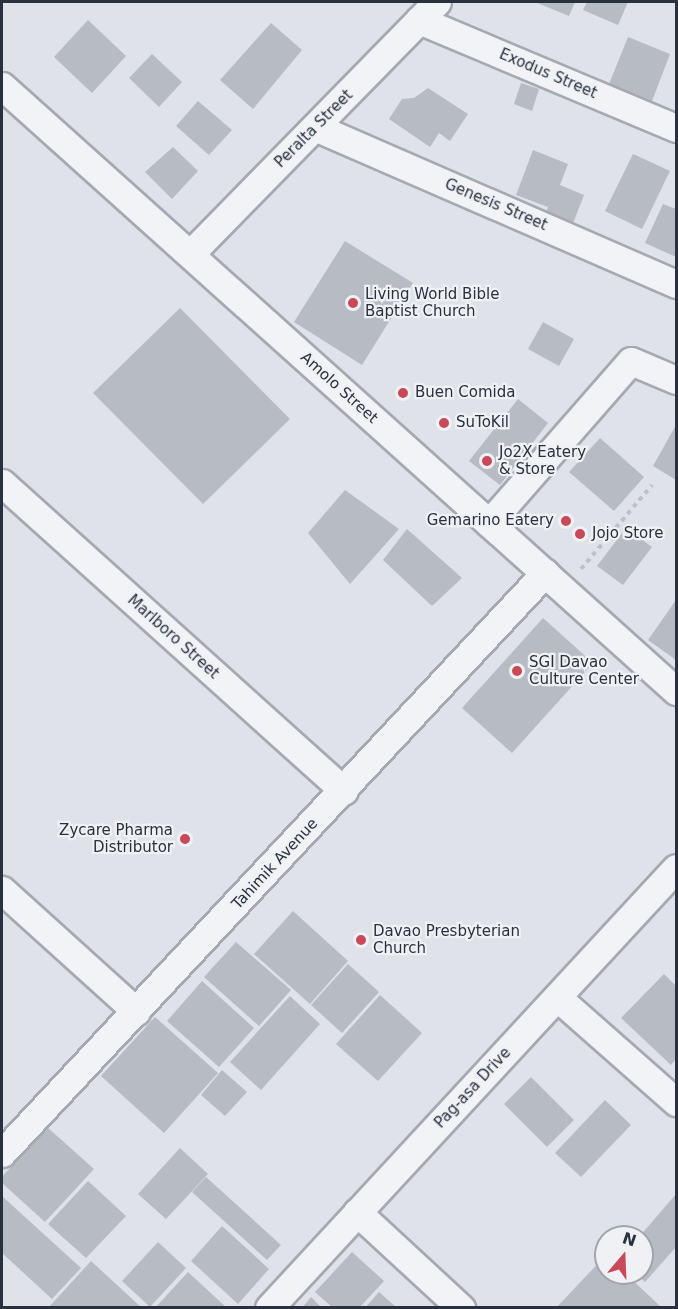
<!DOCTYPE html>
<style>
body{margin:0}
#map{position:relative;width:678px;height:1309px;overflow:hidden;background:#dfe2e8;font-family:"DejaVu Sans",sans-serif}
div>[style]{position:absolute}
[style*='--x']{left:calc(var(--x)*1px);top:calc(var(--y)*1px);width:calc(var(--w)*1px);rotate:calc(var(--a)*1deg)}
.building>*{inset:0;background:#b7bbc4}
.path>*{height:4px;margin-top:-2px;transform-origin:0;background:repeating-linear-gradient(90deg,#bec0c6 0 4.5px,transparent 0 9px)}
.roads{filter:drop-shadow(2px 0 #a5a9b2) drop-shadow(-2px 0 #a5a9b2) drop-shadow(0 2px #a5a9b2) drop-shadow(0 -2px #a5a9b2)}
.minor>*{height:27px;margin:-13.5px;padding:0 13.5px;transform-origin:13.5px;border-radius:13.5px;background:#f2f3f6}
.dots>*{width:16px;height:16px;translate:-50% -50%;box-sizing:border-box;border:3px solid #eff1f5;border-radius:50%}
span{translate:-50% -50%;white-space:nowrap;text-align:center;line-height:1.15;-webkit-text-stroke:4.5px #eff1f5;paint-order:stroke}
.street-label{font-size:15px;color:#29303e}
.poi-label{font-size:15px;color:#29303e}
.left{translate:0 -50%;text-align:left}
.right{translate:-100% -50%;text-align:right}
.frame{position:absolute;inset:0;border:3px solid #29303e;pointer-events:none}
.north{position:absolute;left:594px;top:1225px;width:60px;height:60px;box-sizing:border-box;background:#eff1f5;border:2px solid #a0a4ac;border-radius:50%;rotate:19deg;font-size:16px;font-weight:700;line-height:24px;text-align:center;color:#29303e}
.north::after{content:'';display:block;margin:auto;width:21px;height:27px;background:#c94859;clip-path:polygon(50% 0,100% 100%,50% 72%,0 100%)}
</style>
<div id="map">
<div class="building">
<div style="clip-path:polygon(535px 2px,575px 2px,569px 16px)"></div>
<div style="clip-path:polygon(587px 2px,628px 2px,618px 25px,583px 10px)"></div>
<div style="clip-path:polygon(88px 20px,126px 56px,92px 93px,54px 57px)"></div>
<div style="clip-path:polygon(271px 23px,302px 50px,253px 109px,220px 80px)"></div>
<div style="clip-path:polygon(628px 37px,670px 54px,652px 101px,609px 84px)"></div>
<div style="clip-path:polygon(152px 54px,182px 82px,159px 107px,129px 78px)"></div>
<div style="clip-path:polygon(521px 83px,539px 89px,532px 111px,514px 104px)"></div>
<div style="clip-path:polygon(428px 88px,468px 114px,450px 141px,439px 133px,430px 147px,389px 119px,402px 99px,414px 98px)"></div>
<div style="clip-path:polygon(198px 101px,232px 130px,209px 155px,176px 126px)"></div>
<div style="clip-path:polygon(173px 147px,198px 171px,172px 199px,145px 172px)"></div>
<div style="clip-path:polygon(533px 150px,568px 164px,560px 185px,584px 195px,572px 226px,545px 216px,548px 207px,516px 195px)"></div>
<div style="clip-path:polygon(633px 154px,670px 171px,642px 229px,605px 211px)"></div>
<div style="clip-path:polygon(663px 204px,676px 209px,676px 257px,645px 243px)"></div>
<div style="clip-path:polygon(345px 241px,413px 283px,362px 365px,294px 322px)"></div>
<div style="clip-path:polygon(180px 308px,290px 419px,203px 504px,93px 393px)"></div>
<div style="clip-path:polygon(543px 322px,574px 339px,559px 366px,528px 349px)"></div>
<div style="clip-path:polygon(518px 399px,548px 423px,500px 485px,469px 461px)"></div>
<div style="clip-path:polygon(676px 425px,676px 480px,653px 466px)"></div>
<div style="clip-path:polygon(600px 438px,644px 477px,614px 511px,569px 472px)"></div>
<div style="clip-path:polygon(345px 490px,399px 529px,350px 584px,308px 533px)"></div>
<div style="clip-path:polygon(626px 528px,652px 547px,623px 585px,597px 566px)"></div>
<div style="clip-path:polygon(407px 529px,462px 578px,432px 606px,383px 560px)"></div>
<div style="clip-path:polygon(676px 600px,676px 660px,648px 640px)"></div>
<div style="clip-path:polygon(543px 618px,593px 663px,512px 753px,462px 708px)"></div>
<div style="clip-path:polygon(293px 911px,348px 961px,310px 1004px,254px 954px)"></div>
<div style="clip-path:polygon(236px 942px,291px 990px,259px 1026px,204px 977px)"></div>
<div style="clip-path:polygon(348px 964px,379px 992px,342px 1033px,311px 1005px)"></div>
<div style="clip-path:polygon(664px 974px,676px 986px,676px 1059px,671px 1065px,621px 1018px)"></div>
<div style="clip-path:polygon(202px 981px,254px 1028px,219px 1067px,167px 1021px)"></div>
<div style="clip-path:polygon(380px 995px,422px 1033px,378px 1081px,336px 1044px)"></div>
<div style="clip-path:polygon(290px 996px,320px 1024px,261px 1090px,230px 1062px)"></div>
<div style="clip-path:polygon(155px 1017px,218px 1073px,164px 1133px,101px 1076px)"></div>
<div style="clip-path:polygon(222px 1070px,247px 1092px,225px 1116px,201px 1095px)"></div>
<div style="clip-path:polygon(531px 1077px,574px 1120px,547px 1147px,504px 1104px)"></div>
<div style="clip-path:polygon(605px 1100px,631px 1125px,581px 1177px,555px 1153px)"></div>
<div style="clip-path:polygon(47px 1127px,94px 1169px,45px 1222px,2px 1183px,2px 1177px)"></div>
<div style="clip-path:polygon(180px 1148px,208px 1174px,166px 1219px,138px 1194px)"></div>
<div style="clip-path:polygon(206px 1177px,281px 1245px,267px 1260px,192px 1192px)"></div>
<div style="clip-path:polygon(88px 1181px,126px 1216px,86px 1258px,48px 1224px)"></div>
<div style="clip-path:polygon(676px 1194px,676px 1247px,645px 1282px,635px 1273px,642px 1273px,642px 1237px,639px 1237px)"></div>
<div style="clip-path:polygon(3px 1197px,81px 1268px,52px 1299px,2px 1253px)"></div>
<div style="clip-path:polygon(222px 1226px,269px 1269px,238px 1304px,191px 1261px)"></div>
<div style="clip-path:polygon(158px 1242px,186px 1268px,150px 1307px,122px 1281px)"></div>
<div style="clip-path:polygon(352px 1252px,384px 1281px,359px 1308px,333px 1308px,315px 1292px)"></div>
<div style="clip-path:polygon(606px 1255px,606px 1273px,625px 1273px,662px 1308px,556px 1308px)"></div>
<div style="clip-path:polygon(91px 1261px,142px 1308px,48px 1308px)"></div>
<div style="clip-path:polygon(188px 1272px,227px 1308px,155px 1308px)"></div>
<div style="clip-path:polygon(379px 1292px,397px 1308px,365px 1308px)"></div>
<div style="clip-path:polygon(311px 1297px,322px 1308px,302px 1308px)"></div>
</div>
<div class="path">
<div style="--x:581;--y:569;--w:110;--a:-49.8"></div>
</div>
<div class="roads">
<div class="minor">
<div style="--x:419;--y:20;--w:279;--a:22.8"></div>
<div style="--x:2;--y:86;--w:906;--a:41.91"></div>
<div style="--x:315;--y:127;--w:394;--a:23.5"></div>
<div style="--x:190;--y:254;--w:353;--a:-45.6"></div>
<div style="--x:2;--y:483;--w:460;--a:42"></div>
<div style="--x:489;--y:523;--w:215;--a:-48.8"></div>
<div style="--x:631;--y:361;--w:49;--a:22.9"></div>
<div style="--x:2;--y:890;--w:181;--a:42.1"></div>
<div style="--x:557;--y:997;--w:159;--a:41.4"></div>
<div style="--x:2;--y:1153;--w:795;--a:-46.89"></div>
<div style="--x:357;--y:1212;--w:142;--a:42.7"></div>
<div style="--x:269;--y:1308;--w:599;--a:-47.23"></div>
</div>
</div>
<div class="dots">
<div style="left:353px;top:303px;background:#c94859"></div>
<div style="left:403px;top:393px;background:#c94859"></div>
<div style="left:444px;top:423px;background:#c94859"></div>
<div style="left:487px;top:461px;background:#c94859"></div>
<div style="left:566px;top:521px;background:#c94859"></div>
<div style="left:580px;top:534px;background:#c94859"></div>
<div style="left:517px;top:671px;background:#c94859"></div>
<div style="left:185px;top:839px;background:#c94859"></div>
<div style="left:361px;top:940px;background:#c94859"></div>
</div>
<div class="street-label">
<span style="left:548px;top:74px;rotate:23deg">Exodus Street</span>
<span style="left:314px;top:129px;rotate:-45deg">Peralta Street</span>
<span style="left:496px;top:205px;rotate:23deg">Genesis Street</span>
<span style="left:339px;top:388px;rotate:42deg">Amolo Street</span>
<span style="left:173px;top:637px;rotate:42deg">Marlboro Street</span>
<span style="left:275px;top:864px;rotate:-47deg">Tahimik Avenue</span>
<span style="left:473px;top:1088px;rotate:-47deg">Pag-asa Drive</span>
</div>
<div class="poi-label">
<span class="left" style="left:365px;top:303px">Living World Bible<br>Baptist Church</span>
<span class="left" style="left:415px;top:393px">Buen Comida</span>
<span class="left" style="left:456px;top:423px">SuToKil</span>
<span class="left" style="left:499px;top:461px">Jo2X Eatery<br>&amp; Store</span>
<span class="right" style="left:554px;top:521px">Gemarino Eatery</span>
<span class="left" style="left:592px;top:534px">Jojo Store</span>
<span class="left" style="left:529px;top:671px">SGI Davao<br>Culture Center</span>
<span class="right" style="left:173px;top:839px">Zycare Pharma<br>Distributor</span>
<span class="left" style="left:373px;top:940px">Davao Presbyterian<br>Church</span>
</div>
<div class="frame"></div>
<div class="north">N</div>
</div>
